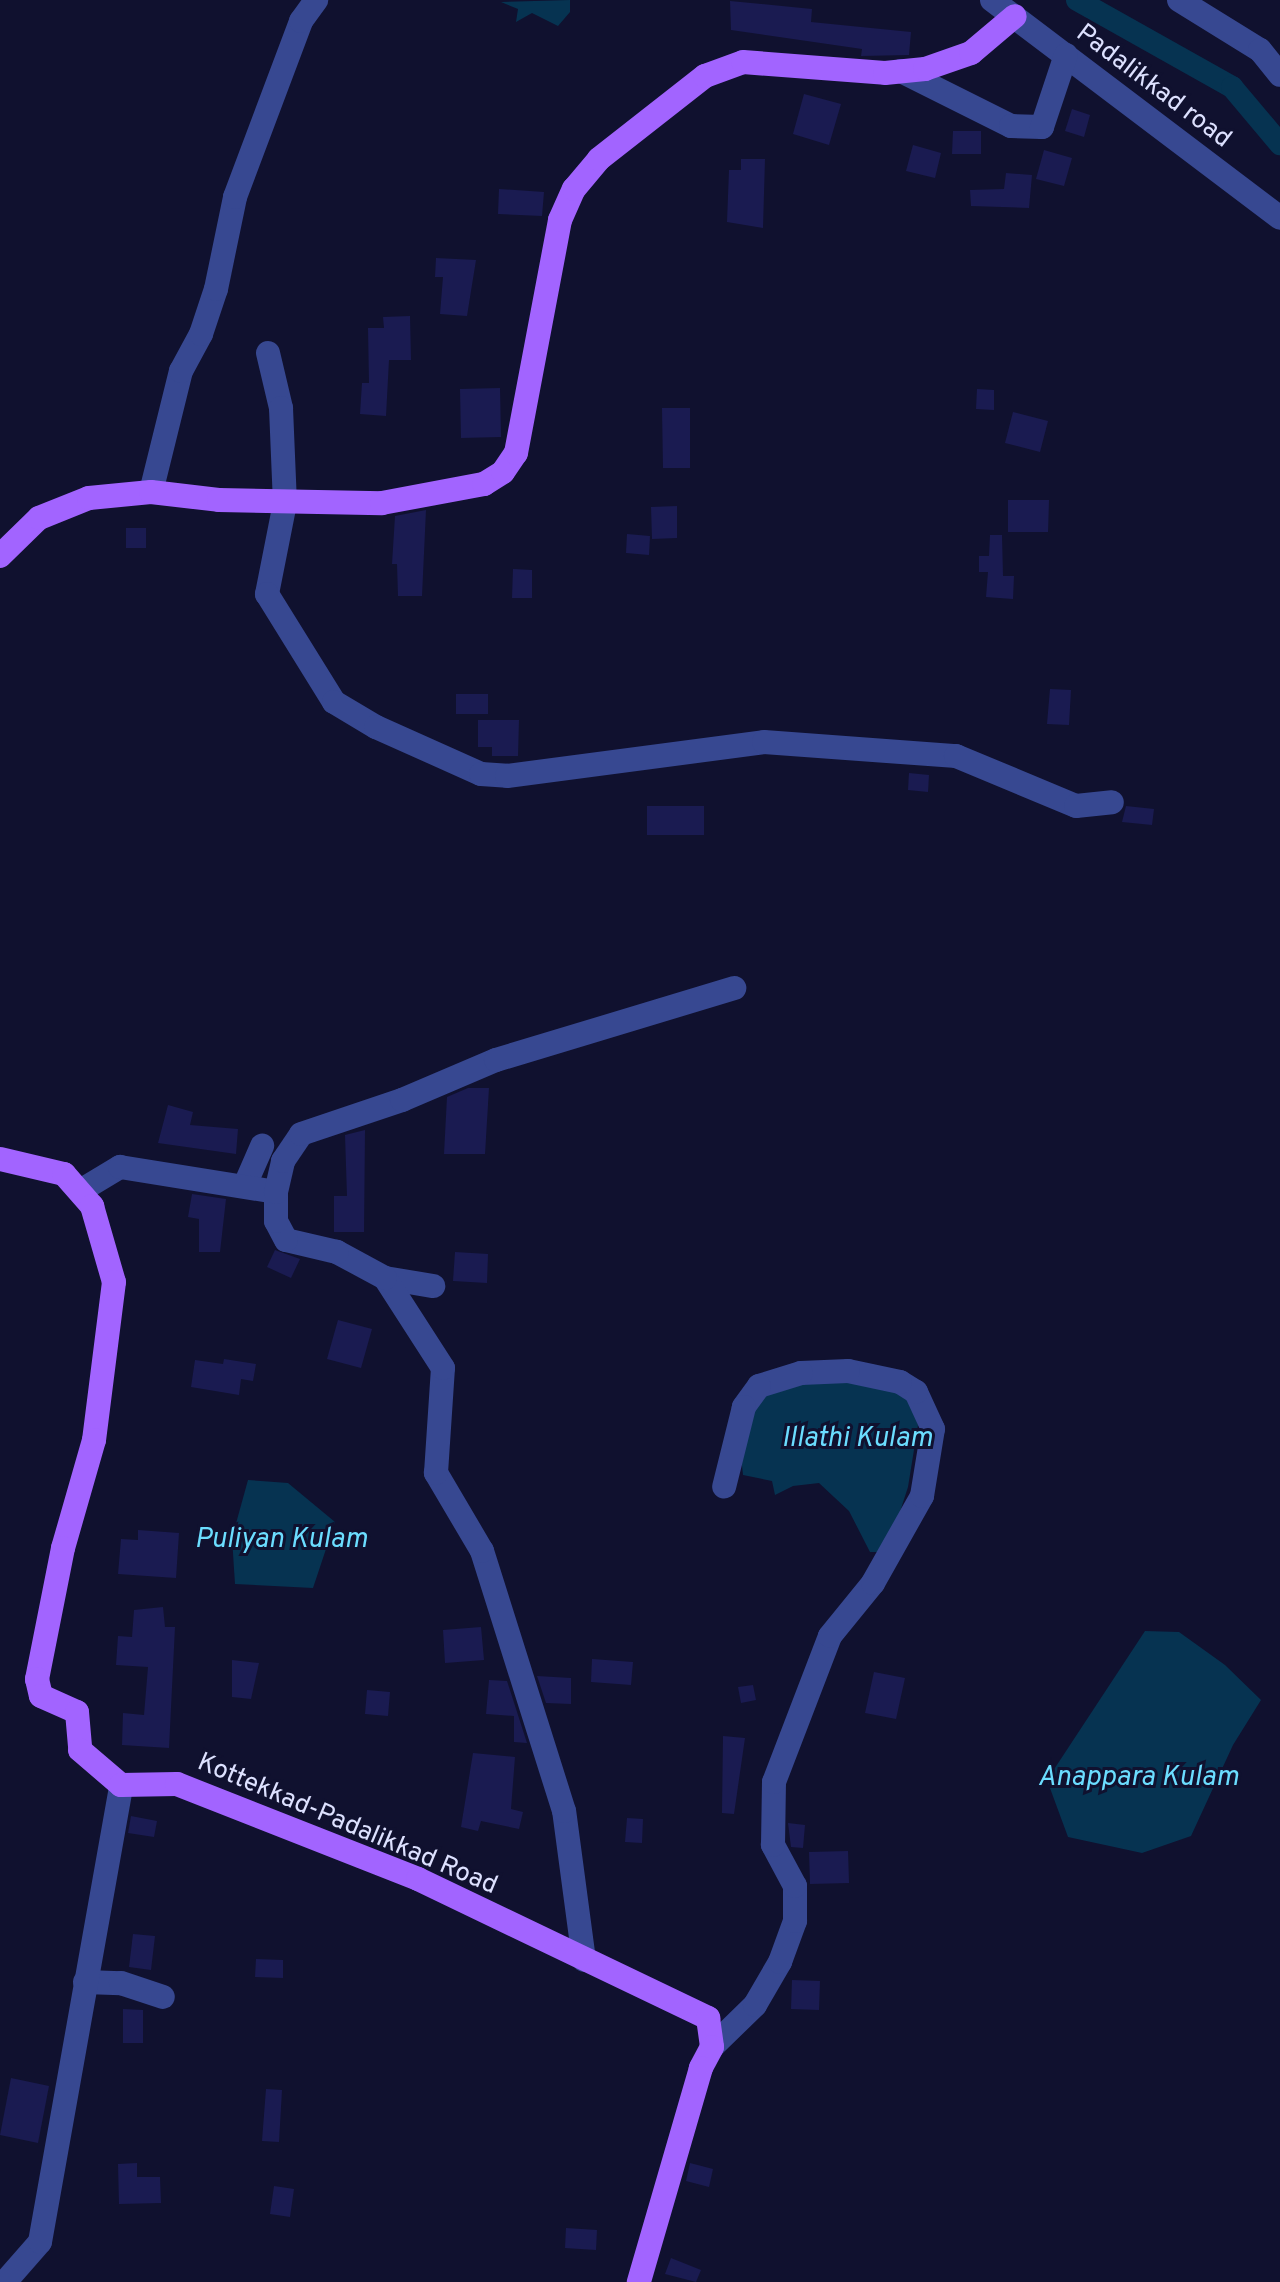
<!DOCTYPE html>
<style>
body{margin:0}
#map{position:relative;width:1280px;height:2282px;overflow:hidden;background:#10112f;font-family:Overpass,sans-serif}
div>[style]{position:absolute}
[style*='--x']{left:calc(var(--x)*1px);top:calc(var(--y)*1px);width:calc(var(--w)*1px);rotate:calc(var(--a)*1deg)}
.water>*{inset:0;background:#063351}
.canal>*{height:22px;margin:-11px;padding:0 11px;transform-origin:11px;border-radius:11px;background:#063351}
.building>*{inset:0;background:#1a1b51}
.minor>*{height:24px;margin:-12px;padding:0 12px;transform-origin:12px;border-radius:12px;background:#374891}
.major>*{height:24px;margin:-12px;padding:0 12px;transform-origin:12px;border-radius:12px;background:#a264ff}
span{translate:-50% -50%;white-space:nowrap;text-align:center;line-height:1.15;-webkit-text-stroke:6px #10112f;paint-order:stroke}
.street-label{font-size:26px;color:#dde1ff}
.water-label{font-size:28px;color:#6bddff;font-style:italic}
</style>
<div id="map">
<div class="water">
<div style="clip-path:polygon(570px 0,570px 12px,558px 26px,532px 13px,516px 22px,518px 9px,501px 2px)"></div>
<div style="clip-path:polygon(818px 1381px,906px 1384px,918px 1425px,908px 1487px,887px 1552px,870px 1552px,849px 1511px,819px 1483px,793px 1486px,775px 1495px,772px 1481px,743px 1475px,741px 1456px,760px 1391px)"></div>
<div style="clip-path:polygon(248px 1480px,288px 1483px,335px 1522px,313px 1588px,235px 1584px,232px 1538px)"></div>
<div style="clip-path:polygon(1145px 1631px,1179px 1632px,1225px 1665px,1261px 1700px,1233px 1745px,1191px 1836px,1142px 1853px,1068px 1837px,1047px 1780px)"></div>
</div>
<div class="canal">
<div style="--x:1077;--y:0;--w:178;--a:29.3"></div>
<div style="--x:1232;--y:87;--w:75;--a:49.9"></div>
</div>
<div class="building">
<div style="clip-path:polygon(730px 1px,812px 9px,811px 22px,911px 32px,909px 55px,861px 56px,862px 49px,731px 30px)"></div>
<div style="clip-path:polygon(804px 94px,841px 104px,829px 145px,793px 134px)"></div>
<div style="clip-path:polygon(1072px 109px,1090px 115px,1084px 137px,1065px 131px)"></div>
<div style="clip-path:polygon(953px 131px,981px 131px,981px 154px,952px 154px)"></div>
<div style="clip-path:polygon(913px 145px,941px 153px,935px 178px,906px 171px)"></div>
<div style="clip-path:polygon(1044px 150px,1072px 158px,1064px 186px,1036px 179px)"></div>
<div style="clip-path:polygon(741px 159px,765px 159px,763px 228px,727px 222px,729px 170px,741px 170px)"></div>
<div style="clip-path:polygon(1006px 173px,1032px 175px,1029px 208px,971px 206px,970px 190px,1004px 189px)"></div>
<div style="clip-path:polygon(499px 189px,544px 192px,542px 216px,498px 214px)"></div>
<div style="clip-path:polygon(436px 258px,476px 260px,467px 316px,440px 314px,443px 277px,435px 277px)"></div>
<div style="clip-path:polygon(410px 316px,411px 360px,389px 360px,386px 416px,360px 414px,362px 383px,369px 383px,368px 328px,384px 328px,383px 317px)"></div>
<div style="clip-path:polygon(500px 388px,501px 437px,461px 438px,460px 389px)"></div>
<div style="clip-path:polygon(977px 389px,994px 390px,994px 410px,976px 409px)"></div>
<div style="clip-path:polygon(662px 408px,690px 408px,690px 468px,663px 468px)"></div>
<div style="clip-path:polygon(1013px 412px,1048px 421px,1040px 452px,1005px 443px)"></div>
<div style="clip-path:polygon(1008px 500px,1049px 500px,1048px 532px,1008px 532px)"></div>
<div style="clip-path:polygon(677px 506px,677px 538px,652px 539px,651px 507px)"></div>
<div style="clip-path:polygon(426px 510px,422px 596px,398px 596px,397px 564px,392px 564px,395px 516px)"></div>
<div style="clip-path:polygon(126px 528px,146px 528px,146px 548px,126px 548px)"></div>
<div style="clip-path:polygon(627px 534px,650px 536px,649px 555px,626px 553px)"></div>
<div style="clip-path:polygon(990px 535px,1002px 535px,1003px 576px,1014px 576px,1013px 599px,986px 597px,988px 572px,979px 572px,979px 556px,989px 556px)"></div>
<div style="clip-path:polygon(513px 569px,532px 570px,532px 598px,512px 598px)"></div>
<div style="clip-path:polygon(1050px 689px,1071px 690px,1069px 725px,1047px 724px)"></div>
<div style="clip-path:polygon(456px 694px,488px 694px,488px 714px,456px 714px)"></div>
<div style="clip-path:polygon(478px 720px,519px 720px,518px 756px,492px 756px,492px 747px,478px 747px)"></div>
<div style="clip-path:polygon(909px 773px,929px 775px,928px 792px,908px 790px)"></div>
<div style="clip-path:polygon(647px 806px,704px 806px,704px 835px,647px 835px)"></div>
<div style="clip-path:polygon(1126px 806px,1154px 809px,1152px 825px,1122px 822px)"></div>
<div style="clip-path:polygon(468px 1088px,489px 1088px,485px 1154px,444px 1154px,447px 1097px)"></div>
<div style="clip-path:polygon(168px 1105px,193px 1112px,190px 1125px,238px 1129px,236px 1154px,158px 1143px)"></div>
<div style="clip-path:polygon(365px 1130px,364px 1232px,334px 1232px,334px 1196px,347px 1196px,345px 1135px)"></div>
<div style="clip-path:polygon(192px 1194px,226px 1199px,220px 1252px,199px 1252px,199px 1219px,188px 1217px)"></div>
<div style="clip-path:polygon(275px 1250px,300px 1259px,291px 1278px,267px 1267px)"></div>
<div style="clip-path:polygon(455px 1252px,488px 1254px,487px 1283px,453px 1281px)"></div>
<div style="clip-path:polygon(338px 1320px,372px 1329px,361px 1368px,327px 1359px)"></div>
<div style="clip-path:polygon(224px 1359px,256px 1364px,253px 1381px,241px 1379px,239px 1395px,191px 1387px,195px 1360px,223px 1364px)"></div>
<div style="clip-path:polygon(138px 1530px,179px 1533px,176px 1578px,118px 1574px,121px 1539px,138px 1540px)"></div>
<div style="clip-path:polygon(163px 1607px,165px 1627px,175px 1627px,169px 1748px,122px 1745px,123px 1713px,144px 1715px,148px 1667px,116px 1665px,118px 1636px,132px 1637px,134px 1610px)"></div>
<div style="clip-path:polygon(481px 1627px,484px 1660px,445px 1663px,443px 1630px)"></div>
<div style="clip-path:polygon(592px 1659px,633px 1662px,631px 1685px,591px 1682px)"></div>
<div style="clip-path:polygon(232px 1660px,259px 1663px,251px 1699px,232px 1697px)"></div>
<div style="clip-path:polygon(874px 1672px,905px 1678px,896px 1719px,865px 1713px)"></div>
<div style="clip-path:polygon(537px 1676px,571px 1678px,571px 1704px,546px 1703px)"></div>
<div style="clip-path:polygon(489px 1680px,507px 1681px,527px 1743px,514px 1742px,514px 1716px,486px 1714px)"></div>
<div style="clip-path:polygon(753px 1685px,756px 1700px,741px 1703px,738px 1687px)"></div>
<div style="clip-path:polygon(367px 1690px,390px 1692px,388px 1716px,365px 1714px)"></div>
<div style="clip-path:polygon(723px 1736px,745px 1738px,734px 1814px,722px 1813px)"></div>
<div style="clip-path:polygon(473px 1753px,515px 1757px,511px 1809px,523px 1812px,519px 1829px,481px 1821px,478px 1831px,461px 1827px)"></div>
<div style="clip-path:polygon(131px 1816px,157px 1821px,154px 1837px,128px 1833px)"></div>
<div style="clip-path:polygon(627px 1818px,643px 1819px,642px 1843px,625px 1842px)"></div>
<div style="clip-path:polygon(788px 1823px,805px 1825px,803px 1848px,791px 1847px)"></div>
<div style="clip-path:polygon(848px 1851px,849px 1883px,810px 1884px,809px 1852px)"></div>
<div style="clip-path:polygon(133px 1934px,155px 1936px,151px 1970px,129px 1967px)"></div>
<div style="clip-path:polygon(256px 1959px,283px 1960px,283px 1978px,255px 1977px)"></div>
<div style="clip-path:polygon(792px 1980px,820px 1981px,819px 2010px,791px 2009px)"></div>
<div style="clip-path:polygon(123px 2009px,143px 2010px,143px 2043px,123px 2043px)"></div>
<div style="clip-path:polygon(11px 2078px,49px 2086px,38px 2143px,0 2135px)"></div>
<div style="clip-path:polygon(266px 2089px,282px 2090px,279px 2142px,262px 2141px)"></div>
<div style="clip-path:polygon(137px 2163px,137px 2177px,160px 2177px,161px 2203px,119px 2204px,118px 2164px)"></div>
<div style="clip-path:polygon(690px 2163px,713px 2169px,709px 2187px,686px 2181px)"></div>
<div style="clip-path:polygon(274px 2186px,294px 2189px,290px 2217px,270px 2214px)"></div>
<div style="clip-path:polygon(566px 2228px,597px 2230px,596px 2250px,565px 2248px)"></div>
<div style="clip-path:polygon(671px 2258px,701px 2270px,696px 2282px,665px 2274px)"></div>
</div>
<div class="minor">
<div style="--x:992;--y:0;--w:361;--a:37.1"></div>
<div style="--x:1179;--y:0;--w:95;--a:31.7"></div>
<div style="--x:1260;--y:50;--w:32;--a:51"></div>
<div style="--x:901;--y:71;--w:123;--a:26.6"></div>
<div style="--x:1011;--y:126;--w:31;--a:2"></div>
<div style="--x:1042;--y:127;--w:76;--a:-71.6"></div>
<div style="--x:268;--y:353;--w:57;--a:76.7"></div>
<div style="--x:281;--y:408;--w:95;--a:87.6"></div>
<div style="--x:285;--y:503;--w:93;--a:101.2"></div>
<div style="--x:267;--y:594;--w:127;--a:58.2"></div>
<div style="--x:334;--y:702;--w:49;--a:30.8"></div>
<div style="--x:376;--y:727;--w:115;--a:24.1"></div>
<div style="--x:481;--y:774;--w:26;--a:4"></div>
<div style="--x:507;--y:776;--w:259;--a:-7.5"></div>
<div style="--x:764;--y:742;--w:193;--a:4.2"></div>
<div style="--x:956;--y:756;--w:130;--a:22.6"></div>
<div style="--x:1076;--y:806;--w:36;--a:-6"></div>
<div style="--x:151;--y:492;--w:125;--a:-76.1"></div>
<div style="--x:181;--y:371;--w:42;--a:-61.6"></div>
<div style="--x:201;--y:334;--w:47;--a:-71.6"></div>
<div style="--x:216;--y:289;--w:94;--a:-78.3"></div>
<div style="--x:235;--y:197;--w:188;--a:-69.4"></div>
<div style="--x:301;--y:21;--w:26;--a:-54"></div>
<div style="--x:245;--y:1185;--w:43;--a:-66.4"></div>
<div style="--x:80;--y:1191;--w:47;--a:-31"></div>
<div style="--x:120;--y:1167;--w:158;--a:9.1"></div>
<div style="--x:385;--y:1278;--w:49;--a:9.5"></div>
<div style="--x:584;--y:1960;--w:150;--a:-97.6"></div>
<div style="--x:564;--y:1811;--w:273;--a:-107.5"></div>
<div style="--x:482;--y:1551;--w:91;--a:-120.5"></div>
<div style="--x:436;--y:1473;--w:105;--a:-86.2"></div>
<div style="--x:443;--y:1368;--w:107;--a:-122.8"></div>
<div style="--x:385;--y:1278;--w:55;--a:-151.6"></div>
<div style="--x:337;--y:1252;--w:52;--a:-166.8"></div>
<div style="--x:286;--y:1240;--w:21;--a:-118"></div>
<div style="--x:276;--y:1221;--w:29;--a:-90"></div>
<div style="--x:276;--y:1192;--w:32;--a:-77"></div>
<div style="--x:283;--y:1161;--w:32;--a:-56"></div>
<div style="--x:301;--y:1134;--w:107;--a:-18.6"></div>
<div style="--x:402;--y:1100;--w:102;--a:-23.1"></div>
<div style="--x:496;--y:1060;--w:249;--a:-16.8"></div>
<div style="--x:85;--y:1982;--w:36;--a:2"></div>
<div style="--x:121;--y:1983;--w:44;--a:18.4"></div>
<div style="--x:712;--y:2047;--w:60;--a:-44.3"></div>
<div style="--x:755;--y:2005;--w:50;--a:-59.8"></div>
<div style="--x:780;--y:1962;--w:44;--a:-69.9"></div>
<div style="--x:795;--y:1921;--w:35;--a:-90"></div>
<div style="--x:795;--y:1886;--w:47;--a:-118.2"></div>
<div style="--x:773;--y:1845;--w:63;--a:-89.1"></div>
<div style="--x:774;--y:1782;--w:156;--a:-69"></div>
<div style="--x:830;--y:1636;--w:68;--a:-50.9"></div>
<div style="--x:873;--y:1583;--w:100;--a:-60.6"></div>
<div style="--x:922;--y:1496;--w:68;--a:-80.7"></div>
<div style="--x:933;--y:1429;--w:41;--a:-114.7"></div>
<div style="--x:916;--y:1392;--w:19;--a:-148"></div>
<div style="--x:900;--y:1382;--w:53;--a:-168.1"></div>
<div style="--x:848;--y:1371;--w:47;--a:177.6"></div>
<div style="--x:801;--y:1373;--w:44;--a:162.8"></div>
<div style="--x:759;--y:1386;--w:26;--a:126"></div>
<div style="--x:744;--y:1407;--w:82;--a:104"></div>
<div style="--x:5;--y:2282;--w:53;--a:-48.8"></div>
<div style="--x:40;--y:2242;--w:464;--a:-79.9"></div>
</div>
<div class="major">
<div style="--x:0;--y:556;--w:54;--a:-44.3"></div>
<div style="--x:39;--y:518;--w:54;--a:-21.8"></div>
<div style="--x:89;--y:498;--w:62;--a:-5.5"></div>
<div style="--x:151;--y:492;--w:68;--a:6.7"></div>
<div style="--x:219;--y:500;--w:163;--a:1.1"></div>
<div style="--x:382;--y:503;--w:104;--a:-10.6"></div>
<div style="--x:484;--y:484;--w:22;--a:-32"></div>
<div style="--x:503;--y:472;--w:23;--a:-56"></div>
<div style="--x:516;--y:453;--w:237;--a:-79.3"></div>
<div style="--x:560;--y:220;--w:34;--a:-66"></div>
<div style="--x:574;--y:189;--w:39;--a:-50"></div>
<div style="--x:599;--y:159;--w:135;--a:-38.1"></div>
<div style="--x:705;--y:76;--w:40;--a:-20.2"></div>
<div style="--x:743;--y:62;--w:142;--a:4.4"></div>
<div style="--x:885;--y:73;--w:40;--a:-5.7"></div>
<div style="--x:925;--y:69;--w:49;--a:-19.2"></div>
<div style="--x:971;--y:53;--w:57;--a:-40.1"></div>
<div style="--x:0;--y:1159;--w:66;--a:13.2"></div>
<div style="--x:64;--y:1174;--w:43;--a:48.8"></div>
<div style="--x:92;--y:1206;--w:79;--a:73.9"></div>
<div style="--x:114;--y:1282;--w:159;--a:97.2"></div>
<div style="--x:94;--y:1440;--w:112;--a:106"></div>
<div style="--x:63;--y:1548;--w:134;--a:101.2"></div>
<div style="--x:37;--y:1679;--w:17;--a:77"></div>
<div style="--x:41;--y:1696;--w:39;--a:24"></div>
<div style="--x:77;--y:1712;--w:38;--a:85"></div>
<div style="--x:80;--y:1750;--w:54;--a:40.5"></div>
<div style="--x:121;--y:1785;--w:56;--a:-1"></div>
<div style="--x:177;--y:1784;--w:259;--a:21.5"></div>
<div style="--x:418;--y:1879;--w:322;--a:25.6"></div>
<div style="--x:708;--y:2018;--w:29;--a:82"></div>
<div style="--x:712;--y:2047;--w:24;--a:118"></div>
<div style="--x:701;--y:2068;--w:223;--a:106.2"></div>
</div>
<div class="street-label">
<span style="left:1153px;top:87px;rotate:37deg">Padalikkad road</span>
<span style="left:347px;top:1825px;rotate:23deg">Kottekkad-Padalikkad Road</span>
</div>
<div class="water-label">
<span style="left:857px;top:1439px">Illathi Kulam</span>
<span style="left:281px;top:1540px">Puliyan Kulam</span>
<span style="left:1138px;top:1778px">Anappara Kulam</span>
</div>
</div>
